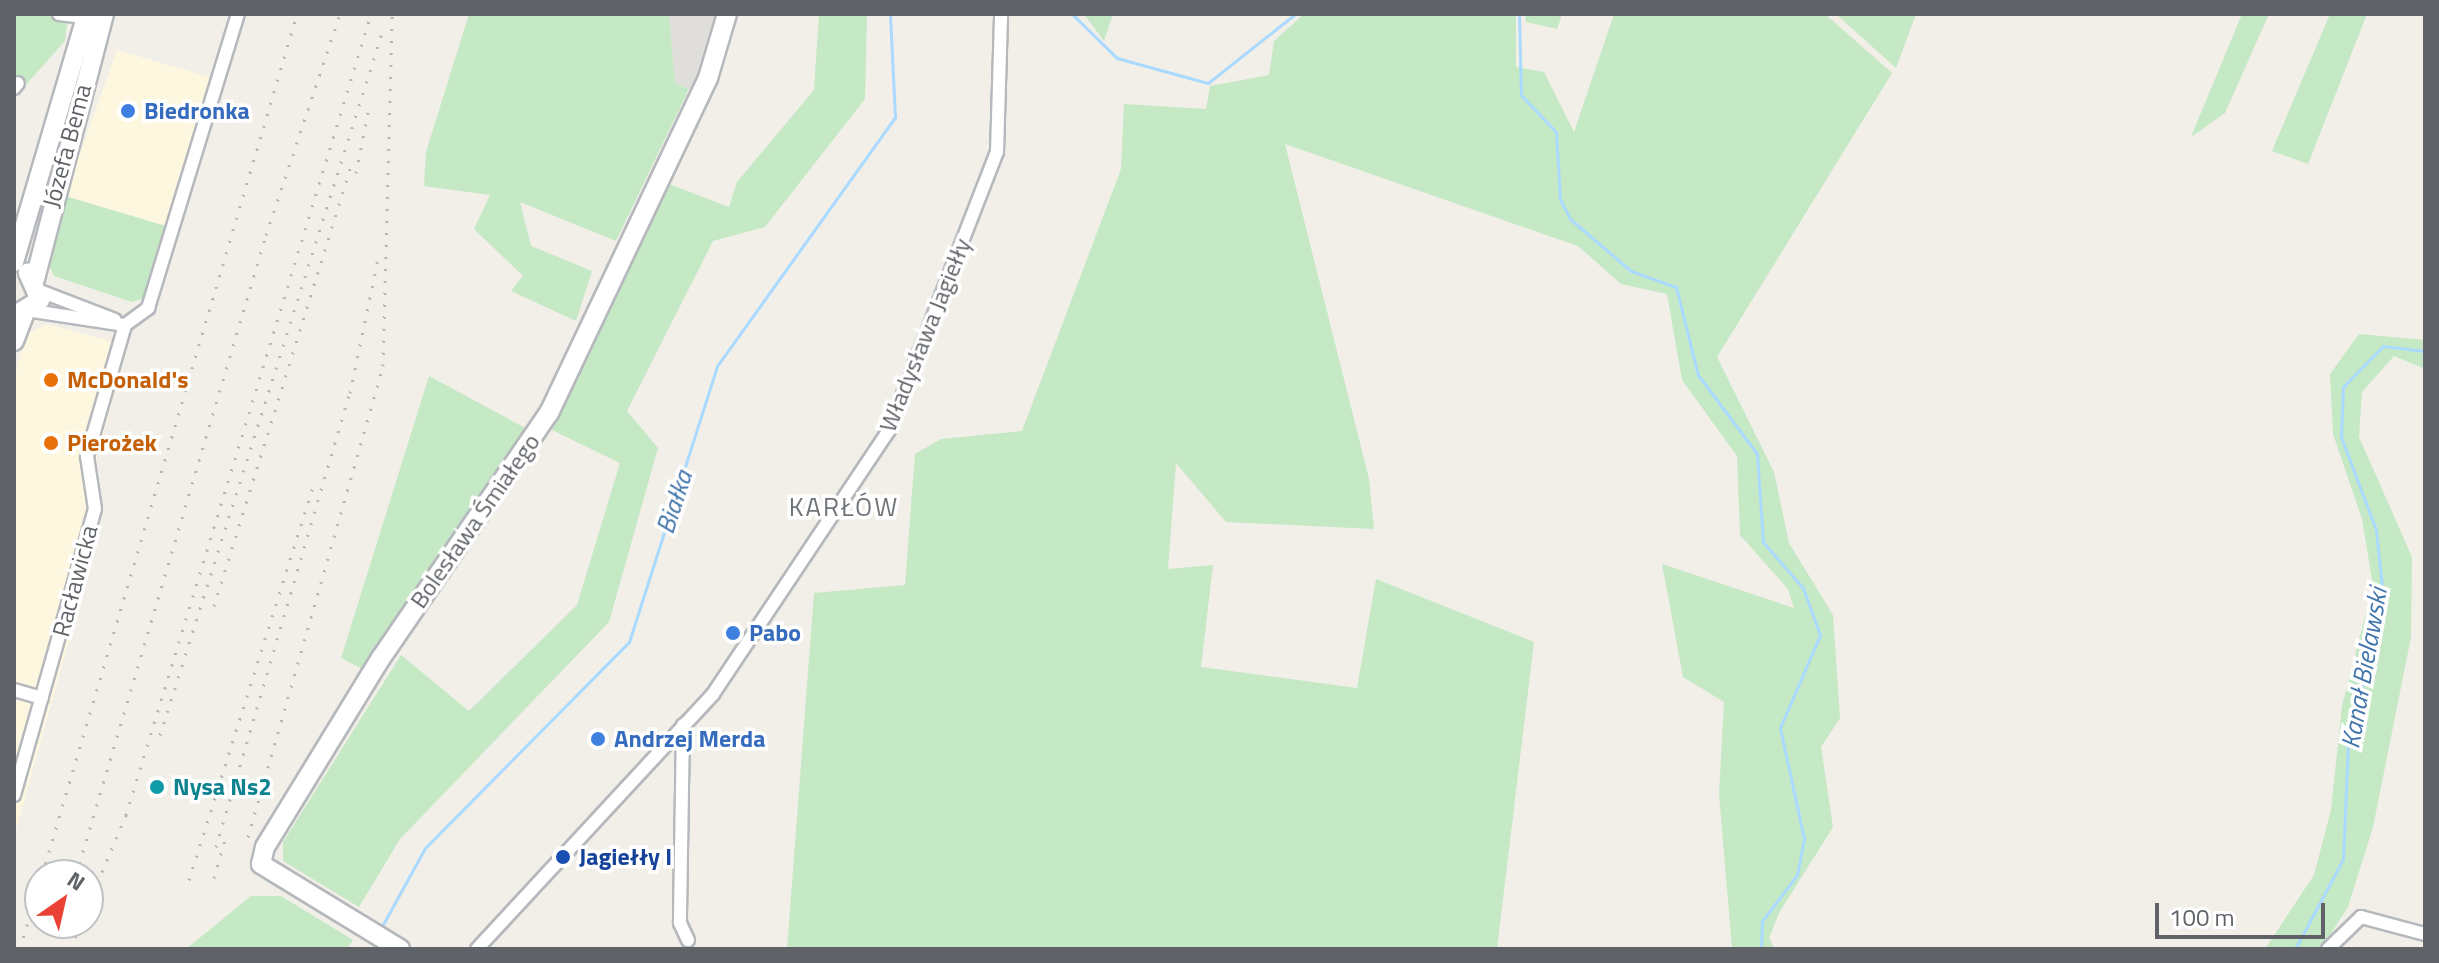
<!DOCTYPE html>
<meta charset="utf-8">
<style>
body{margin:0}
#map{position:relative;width:2439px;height:963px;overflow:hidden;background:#f1efe8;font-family:"Titillium Web",sans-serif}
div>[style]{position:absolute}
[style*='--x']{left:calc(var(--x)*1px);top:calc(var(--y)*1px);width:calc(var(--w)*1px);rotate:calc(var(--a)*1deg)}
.commercial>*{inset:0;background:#fef7e0}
.industrial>*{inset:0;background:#e0deda}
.green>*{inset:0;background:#c5e8c5}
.stream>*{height:3px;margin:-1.5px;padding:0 1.5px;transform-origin:1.5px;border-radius:1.5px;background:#aadaff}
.roads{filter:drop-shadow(2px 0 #b5b8bc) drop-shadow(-2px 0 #b5b8bc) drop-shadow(0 2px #b5b8bc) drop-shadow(0 -2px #b5b8bc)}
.street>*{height:12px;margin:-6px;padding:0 6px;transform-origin:6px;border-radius:6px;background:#fff}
.secondary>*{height:18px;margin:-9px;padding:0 9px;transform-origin:9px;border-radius:9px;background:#fff}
.rail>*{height:3px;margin-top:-1.5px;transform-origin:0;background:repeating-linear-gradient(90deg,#b6b7b8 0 2px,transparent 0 12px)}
.dots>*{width:22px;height:22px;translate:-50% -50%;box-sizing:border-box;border:4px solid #fff;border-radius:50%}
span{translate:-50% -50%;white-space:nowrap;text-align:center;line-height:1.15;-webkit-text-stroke:7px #fff;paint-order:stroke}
.shop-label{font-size:24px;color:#366cbe;font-weight:700}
.left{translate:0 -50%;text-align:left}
.street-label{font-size:24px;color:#5f6368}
.food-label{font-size:24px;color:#c56008;font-weight:700}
.culture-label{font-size:24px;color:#0d838f;font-weight:700}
.transit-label{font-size:24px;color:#164399;font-weight:700}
.water-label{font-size:26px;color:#4174aa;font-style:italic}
.neighbourhood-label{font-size:26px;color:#70757a;letter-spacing:2px}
.frame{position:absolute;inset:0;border:16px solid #5f6368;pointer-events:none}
.north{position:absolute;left:24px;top:859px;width:80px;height:80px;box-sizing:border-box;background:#fff;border:2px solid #bfc1c3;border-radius:50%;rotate:34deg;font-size:22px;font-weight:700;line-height:32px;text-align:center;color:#5f6368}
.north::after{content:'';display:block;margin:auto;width:28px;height:36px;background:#ea4335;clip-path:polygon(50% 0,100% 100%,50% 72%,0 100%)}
.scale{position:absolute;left:2155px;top:903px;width:170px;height:36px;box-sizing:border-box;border:4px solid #5f6368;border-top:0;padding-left:10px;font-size:24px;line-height:28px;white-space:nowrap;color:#5f6368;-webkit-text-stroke:6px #fff;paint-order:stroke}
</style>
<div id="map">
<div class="commercial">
<div style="clip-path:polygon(117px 50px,213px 78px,169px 227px,65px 196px)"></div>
<div style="clip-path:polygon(47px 324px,128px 346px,93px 471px,98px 537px,14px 837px,14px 377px,26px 334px)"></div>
</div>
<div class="industrial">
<div style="clip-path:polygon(669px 14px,715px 14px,692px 90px,675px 83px)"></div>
</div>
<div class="green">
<div style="clip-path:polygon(14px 14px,68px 14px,65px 41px,14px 98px)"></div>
<div style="clip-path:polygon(469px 14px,669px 14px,675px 83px,689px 89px,616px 241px,520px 202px,531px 246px,592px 271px,576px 321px,511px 291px,523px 276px,474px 229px,490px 195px,424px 186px,426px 152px)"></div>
<div style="clip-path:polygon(819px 14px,867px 14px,865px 99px,765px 227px,713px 241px,627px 411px,658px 448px,609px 622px,400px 839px,359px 907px,283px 861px,283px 842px,401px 655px,469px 711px,577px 605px,620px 463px,552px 430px,669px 184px,729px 207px,737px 182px,814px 90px)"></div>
<div style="clip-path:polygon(1084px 14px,1113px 14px,1104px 41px)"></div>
<div style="clip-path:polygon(1304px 14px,1516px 14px,1516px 67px,1544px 72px,1574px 132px,1614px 14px,1825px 14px,1892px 73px,1717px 357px,1774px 472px,1789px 543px,1833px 615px,1840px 718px,1821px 747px,1833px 827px,1779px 913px,1769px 938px,1775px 949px,1732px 949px,1719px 794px,1724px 702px,1683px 677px,1662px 564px,1794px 608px,1788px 589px,1740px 535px,1737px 456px,1682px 380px,1667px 294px,1621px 284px,1578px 246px,1285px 144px,1369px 479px,1374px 529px,1226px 522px,1176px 463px,1168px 569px,1213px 565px,1201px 667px,1357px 688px,1376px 579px,1534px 642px,1497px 949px,787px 949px,814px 593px,905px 585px,915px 454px,941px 439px,1022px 431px,1121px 169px,1124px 104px,1206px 109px,1210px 86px,1269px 75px,1274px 41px)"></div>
<div style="clip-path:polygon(1525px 14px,1562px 14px,1557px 29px,1526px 22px)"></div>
<div style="clip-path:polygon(1836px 14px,1916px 14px,1896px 68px)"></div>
<div style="clip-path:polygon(2242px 14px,2269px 14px,2225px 113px,2191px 137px)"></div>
<div style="clip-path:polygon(2330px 14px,2367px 14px,2308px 164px,2272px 151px)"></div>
<div style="clip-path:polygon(65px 196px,169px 227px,147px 297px,132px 302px,54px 276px,46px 258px)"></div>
<div style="clip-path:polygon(2359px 334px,2425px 340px,2425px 369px,2394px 356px,2362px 392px,2359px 437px,2412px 557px,2411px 637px,2373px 827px,2348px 907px,2321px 949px,2265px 949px,2314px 875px,2331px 810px,2342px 706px,2373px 586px,2362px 519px,2333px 434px,2330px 374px)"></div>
<div style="clip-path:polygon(429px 376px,527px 429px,364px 670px,341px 658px)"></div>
<div style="clip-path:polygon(251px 896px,281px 896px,353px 940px,347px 949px,186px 949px)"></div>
</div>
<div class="stream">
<div style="--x:1072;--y:14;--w:63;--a:44.4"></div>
<div style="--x:1117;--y:58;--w:94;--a:15.4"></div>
<div style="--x:1208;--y:83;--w:111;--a:-38.4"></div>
<div style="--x:1519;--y:14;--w:81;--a:88.6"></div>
<div style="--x:1521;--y:95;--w:51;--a:46.6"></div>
<div style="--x:1556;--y:132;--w:67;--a:86.6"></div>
<div style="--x:1560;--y:199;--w:22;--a:63"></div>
<div style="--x:1570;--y:219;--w:80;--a:40.4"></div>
<div style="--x:1631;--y:271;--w:48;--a:19.6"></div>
<div style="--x:1676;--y:287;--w:91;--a:76"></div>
<div style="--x:1698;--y:375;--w:99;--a:53.2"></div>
<div style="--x:1757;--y:454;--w:88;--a:86.1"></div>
<div style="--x:1763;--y:542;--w:61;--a:49"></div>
<div style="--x:1803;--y:588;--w:50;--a:70.1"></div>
<div style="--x:1820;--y:635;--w:101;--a:113.3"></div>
<div style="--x:1780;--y:728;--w:114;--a:77.8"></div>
<div style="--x:1804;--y:839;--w:37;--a:101"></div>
<div style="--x:1797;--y:875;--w:58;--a:127.3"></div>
<div style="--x:1762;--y:921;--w:28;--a:92"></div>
<div style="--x:381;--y:928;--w:91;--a:-61.2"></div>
<div style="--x:425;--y:848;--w:290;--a:-45.3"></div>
<div style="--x:629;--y:642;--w:290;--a:-72.3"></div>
<div style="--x:717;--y:366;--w:306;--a:-54.4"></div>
<div style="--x:895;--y:117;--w:103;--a:-92.8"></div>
<div style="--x:2295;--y:949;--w:102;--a:-61.9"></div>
<div style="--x:2343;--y:859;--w:115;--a:-87.5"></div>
<div style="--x:2348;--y:744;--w:152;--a:-76.7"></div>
<div style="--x:2383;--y:596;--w:66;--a:-96.1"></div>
<div style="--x:2376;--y:530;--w:99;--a:-110.6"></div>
<div style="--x:2341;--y:437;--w:50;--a:-87.7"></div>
<div style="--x:2343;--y:387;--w:57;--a:-45.7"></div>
<div style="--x:2383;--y:346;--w:42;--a:6.8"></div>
</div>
<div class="roads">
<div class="street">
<div style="--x:59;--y:14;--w:33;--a:7"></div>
<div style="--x:14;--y:88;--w:6;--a:-51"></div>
<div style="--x:40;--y:291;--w:80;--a:21.1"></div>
<div style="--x:33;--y:311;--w:93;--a:8.7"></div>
<div style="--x:125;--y:325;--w:29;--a:-36"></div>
<div style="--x:148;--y:308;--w:307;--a:-73"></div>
<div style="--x:14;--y:690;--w:29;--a:16"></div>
<div style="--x:683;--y:725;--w:198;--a:90.9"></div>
<div style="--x:680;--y:923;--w:19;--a:65"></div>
<div style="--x:14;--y:795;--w:297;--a:-74.2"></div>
<div style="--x:95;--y:509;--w:54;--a:-98.6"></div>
<div style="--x:87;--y:456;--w:136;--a:-73.8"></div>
<div style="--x:477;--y:949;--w:347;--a:-47.2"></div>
<div style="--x:713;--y:694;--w:317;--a:-56.3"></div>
<div style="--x:889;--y:430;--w:298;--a:-68.8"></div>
<div style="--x:997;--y:152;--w:138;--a:-88.3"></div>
<div style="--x:2328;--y:949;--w:46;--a:-44.1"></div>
<div style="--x:2361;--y:917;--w:66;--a:14.9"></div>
</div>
<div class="secondary">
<div style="--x:14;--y:262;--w:259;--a:-73.6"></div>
<div style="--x:35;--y:279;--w:274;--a:-75.4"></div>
<div style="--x:14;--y:316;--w:31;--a:-32"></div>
<div style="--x:40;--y:300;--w:30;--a:-114"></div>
<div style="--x:14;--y:341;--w:28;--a:-69"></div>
<div style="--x:400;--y:949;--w:163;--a:-148.6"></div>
<div style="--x:261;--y:864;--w:17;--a:-77"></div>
<div style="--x:265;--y:847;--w:222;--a:-58.5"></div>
<div style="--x:381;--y:658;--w:297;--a:-55.6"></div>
<div style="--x:549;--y:413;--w:371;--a:-64.6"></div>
<div style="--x:708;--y:78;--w:67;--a:-73.5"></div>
</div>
</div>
<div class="rail">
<div style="--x:356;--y:173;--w:72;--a:-78.8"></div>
<div style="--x:214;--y:606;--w:468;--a:-72.7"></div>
<div style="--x:160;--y:735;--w:739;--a:-72.45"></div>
<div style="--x:248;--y:837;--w:490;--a:-74"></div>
<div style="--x:383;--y:366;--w:352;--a:-88.5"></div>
<div style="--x:216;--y:847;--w:473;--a:-73.6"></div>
<div style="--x:350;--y:393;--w:142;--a:-78.2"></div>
<div style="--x:42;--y:875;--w:898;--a:-73.5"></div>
<div style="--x:76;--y:875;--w:668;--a:-73.47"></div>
<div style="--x:266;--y:235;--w:233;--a:-71.5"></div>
<div style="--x:214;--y:878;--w:44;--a:-74.1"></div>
<div style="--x:189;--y:880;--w:412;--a:-72.5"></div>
<div style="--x:88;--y:905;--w:98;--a:-67.1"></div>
<div style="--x:126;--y:815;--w:838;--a:-72.99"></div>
<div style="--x:20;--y:949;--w:70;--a:-73.4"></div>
<div style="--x:54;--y:949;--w:27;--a:-75"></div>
<div style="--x:71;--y:949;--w:28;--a:-69"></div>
</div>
<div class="dots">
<div style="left:128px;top:111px;background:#3f7fe0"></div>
<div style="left:51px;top:380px;background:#e8710a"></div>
<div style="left:51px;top:443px;background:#e8710a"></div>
<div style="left:733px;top:633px;background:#3f7fe0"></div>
<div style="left:598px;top:739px;background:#3f7fe0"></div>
<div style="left:157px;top:787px;background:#0f9aa8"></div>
<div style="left:563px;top:857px;background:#1a4fb4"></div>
</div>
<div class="shop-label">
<span class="left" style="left:144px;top:111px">Biedronka</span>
<span class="left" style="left:749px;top:633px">Pabo</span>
<span class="left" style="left:614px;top:739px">Andrzej Merda</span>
</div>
<div class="street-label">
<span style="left:67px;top:146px;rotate:-75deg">Józefa Bema</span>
<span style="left:925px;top:335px;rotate:-68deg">Władysława Jagiełły</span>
<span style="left:475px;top:521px;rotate:-55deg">Bolesława Śmiałego</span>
<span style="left:75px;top:581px;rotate:-75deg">Racławicka</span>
</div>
<div class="food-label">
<span class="left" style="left:67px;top:380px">McDonald's</span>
<span class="left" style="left:67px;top:443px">Pierożek</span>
</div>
<div class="culture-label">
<span class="left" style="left:173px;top:787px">Nysa Ns2</span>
</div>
<div class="transit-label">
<span class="left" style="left:579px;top:857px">Jagiełły I</span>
</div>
<div class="water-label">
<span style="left:674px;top:502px;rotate:-72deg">Białka</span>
<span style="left:2364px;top:668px;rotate:-80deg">Kanał Bielawski</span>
</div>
<div class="neighbourhood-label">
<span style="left:844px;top:507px">KARŁÓW</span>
</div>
<div class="frame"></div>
<div class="north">N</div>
<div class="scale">100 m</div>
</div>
